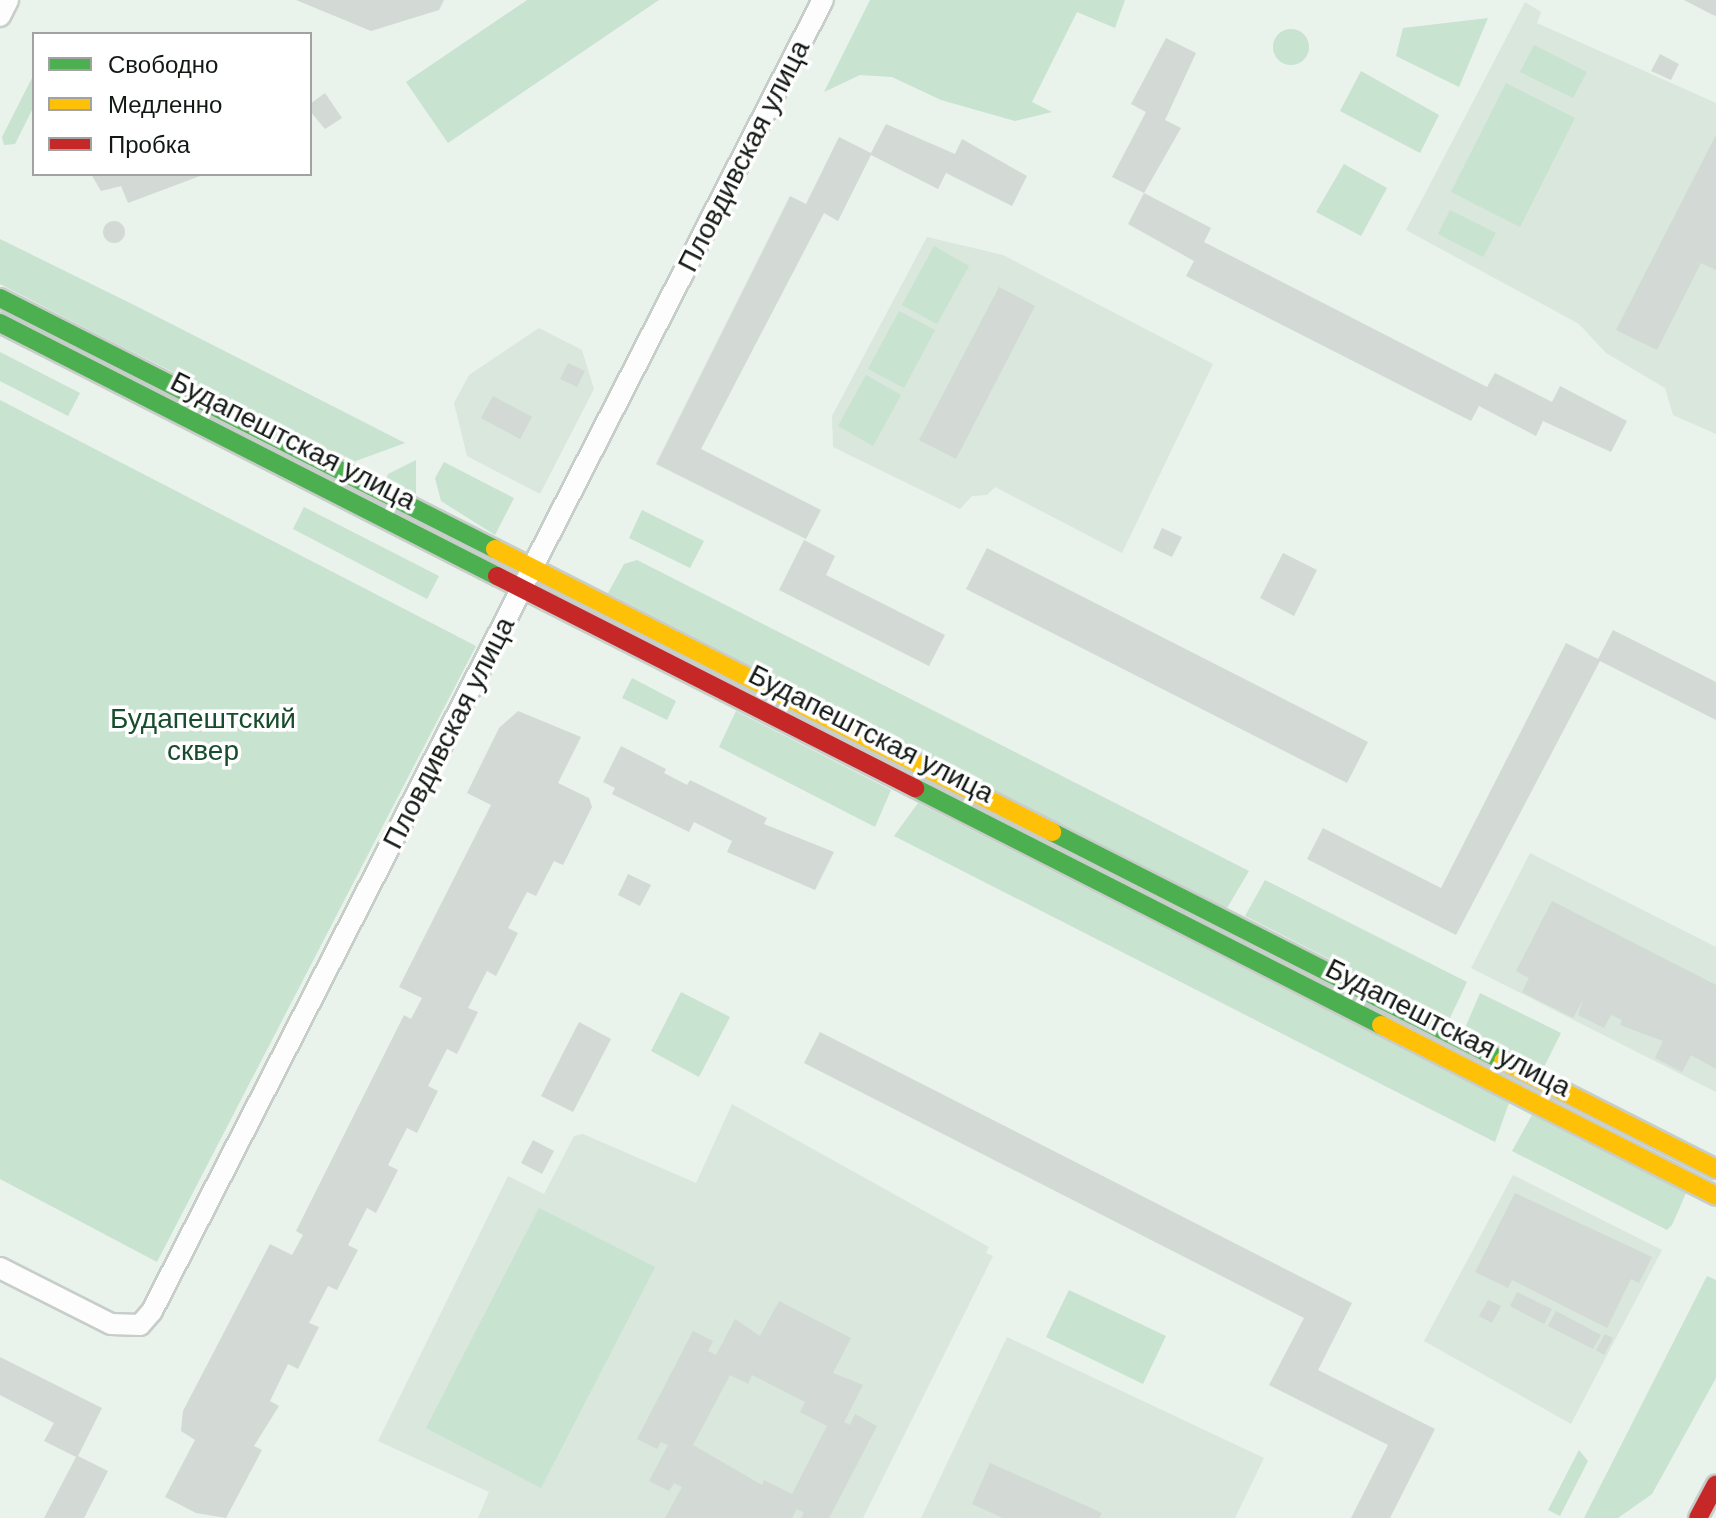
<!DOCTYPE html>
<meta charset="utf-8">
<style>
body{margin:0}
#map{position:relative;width:1716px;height:1518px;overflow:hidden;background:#eaf2ec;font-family:"DM Sans",sans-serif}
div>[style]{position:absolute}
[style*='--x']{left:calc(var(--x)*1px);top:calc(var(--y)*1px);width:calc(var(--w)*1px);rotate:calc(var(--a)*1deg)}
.built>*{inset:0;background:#d9e7dc}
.green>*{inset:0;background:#c8e3cf}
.round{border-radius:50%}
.building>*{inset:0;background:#d3d9d4}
.roads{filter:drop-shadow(2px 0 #c7cdc8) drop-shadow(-2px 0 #c7cdc8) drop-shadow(0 2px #c7cdc8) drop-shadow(0 -2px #c7cdc8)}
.street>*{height:20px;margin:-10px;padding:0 10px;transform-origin:10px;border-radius:10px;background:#fcfdfc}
.fast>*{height:18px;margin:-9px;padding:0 9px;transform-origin:9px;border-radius:9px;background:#4caf50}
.slow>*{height:18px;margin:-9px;padding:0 9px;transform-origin:9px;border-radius:9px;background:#ffc107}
.jam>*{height:18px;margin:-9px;padding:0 9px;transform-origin:9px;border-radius:9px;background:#c62828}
span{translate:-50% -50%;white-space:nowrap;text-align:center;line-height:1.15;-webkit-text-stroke:7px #fff;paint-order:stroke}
.street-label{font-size:28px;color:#121814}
.park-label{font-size:28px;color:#174d2c}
.legend{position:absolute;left:32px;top:32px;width:280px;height:144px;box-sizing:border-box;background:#fff;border:2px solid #a0a3a1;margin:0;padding:10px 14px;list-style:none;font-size:24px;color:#121814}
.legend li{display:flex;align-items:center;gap:16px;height:40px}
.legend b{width:40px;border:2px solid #a0a3a1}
</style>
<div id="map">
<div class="built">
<div style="clip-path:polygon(1525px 2px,1541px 12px,1537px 23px,1716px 103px,1716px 434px,1673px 415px,1665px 388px,1606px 353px,1579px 324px,1406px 230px)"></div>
<div style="clip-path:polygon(927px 237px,1003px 255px,1213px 364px,1122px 553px,995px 487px,987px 495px,972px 496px,960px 509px,833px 447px,832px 416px)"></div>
<div style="clip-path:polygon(539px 328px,582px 350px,594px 389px,540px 494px,467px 456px,454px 403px,469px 375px)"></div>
<div style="clip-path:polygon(1530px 853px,1716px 947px,1716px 1092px,1471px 968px)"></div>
<div style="clip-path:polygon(732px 1104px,989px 1247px,986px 1253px,993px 1256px,863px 1518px,478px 1518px,489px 1492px,378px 1441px,508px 1176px,544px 1194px,574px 1136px,583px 1134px,696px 1183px)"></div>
<div style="clip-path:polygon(1513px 1175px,1662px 1250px,1571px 1424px,1424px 1341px)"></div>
<div style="clip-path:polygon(1007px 1337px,1264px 1458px,1235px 1518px,921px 1518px)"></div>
</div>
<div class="green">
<div style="clip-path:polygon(527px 0,659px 0,448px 143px,406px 82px)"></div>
<div style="clip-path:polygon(870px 0,1125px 0,1115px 28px,1077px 12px,1032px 102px,1052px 112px,1015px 121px,941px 100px,892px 77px,860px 75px,824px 92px)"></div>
<div style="clip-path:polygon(1488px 18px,1459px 87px,1396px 56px,1403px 28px)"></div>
<div class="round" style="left:1273px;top:29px;width:36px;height:36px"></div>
<div style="clip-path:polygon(1534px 45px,1587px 72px,1573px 98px,1520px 72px)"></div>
<div style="clip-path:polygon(1361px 71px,1439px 115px,1420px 153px,1340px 111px)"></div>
<div style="clip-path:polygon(34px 74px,34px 106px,15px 144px,4px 145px,2px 137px)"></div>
<div style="clip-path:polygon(1506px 83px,1575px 118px,1520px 227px,1451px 192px)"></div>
<div style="clip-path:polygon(1344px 164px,1387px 188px,1361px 236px,1316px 212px)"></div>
<div style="clip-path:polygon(1450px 210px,1496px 233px,1483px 257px,1438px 234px)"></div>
<div style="clip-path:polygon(0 239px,138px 307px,405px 443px,353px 462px,109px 340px,0 284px)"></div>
<div style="clip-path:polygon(934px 246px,969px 266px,937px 324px,902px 305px)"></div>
<div style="clip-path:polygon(899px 311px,935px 330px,904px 388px,868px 369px)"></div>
<div style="clip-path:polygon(0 352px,80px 393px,68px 416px,0 381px)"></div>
<div style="clip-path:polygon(866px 375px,901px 395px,873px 446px,838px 426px)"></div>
<div style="clip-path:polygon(0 400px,476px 646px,157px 1262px,0 1179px)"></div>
<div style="clip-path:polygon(416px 460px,416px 494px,386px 480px,388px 474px)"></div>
<div style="clip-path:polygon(444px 462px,514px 498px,495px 535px,441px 501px,435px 478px)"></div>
<div style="clip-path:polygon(304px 507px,439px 576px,427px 599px,293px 529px)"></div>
<div style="clip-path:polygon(642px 510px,704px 541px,690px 568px,629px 538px)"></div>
<div style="clip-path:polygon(637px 560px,1249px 871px,1227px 908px,608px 593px,624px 564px)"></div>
<div style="clip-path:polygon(632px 678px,676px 701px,667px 720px,622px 698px)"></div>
<div style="clip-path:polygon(736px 711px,891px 790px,875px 827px,719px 747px)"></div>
<div style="clip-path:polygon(918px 803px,1509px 1103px,1495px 1142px,894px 836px)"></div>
<div style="clip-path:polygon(1265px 880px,1467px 982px,1449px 1020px,1245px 916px)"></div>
<div style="clip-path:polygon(681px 992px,730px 1017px,699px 1077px,651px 1051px)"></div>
<div style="clip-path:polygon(1480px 993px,1561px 1033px,1544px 1067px,1465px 1028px)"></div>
<div style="clip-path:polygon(1532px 1115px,1686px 1193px,1672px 1225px,1667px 1230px,1512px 1151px)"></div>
<div style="clip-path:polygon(539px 1208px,655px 1267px,541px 1488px,426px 1428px)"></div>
<div style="clip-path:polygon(1707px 1276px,1716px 1280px,1716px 1378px,1652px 1494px,1618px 1518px,1584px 1518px)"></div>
<div style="clip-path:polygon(1069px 1290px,1166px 1336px,1143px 1384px,1046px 1337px)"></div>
<div style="clip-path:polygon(1579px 1450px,1588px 1461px,1560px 1516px,1548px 1510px)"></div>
</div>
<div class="building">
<div style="clip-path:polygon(296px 0,444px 0,439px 10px,371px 31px)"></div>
<div style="clip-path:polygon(1684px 0,1716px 0,1716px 16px,1713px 15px)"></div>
<div style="clip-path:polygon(1166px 38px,1196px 53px,1165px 120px,1181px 128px,1144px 193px,1112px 177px,1146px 112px,1131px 104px)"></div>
<div style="clip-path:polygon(1660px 54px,1679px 64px,1671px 80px,1651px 71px)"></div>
<div style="clip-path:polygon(325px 93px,342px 118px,325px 129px,310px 111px,310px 104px)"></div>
<div style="clip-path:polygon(886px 124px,955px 154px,962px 139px,1027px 176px,1012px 206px,946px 173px,938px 189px,871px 155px,838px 221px,824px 213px,701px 449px,821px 510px,806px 539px,656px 464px,790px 196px,806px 204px,839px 137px,871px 153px)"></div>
<div style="clip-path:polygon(1716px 135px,1716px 270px,1701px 263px,1657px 350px,1616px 330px)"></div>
<div style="clip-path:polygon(91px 174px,199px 174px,200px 176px,128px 203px,121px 186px,101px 191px)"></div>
<div style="clip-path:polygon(1144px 193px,1211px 228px,1204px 242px,1487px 387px,1495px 373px,1552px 402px,1560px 386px,1627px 421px,1611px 452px,1543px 421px,1536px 436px,1479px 406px,1471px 421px,1186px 276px,1194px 261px,1128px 224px)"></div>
<div class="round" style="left:103px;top:221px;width:22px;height:22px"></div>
<div style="clip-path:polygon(999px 287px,1035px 306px,956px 459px,919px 440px)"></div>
<div style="clip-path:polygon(568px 363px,585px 371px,577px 387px,560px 379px)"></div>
<div style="clip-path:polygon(493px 396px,532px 417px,520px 439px,481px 418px)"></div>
<div style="clip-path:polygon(1162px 528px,1182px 537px,1172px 557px,1153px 548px)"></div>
<div style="clip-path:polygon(804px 540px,835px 556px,826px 575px,945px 635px,929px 666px,779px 590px)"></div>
<div style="clip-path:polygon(987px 548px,1368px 742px,1347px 783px,966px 589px)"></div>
<div style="clip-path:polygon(1283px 553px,1317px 570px,1294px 616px,1260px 598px)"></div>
<div style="clip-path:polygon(1613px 630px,1716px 682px,1716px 720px,1600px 661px,1456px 935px,1307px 859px,1323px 828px,1441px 888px,1566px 643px,1598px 659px)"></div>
<div style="clip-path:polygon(518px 711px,581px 737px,558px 783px,589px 798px,592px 807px,563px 865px,554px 861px,536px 896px,527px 892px,508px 928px,518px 933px,496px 976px,487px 971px,468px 1008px,478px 1012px,457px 1054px,447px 1049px,428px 1086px,438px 1091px,417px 1133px,407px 1128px,388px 1165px,398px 1170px,376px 1213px,367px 1208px,348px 1245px,358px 1250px,337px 1290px,328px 1286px,309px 1323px,319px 1327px,298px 1369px,288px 1364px,270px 1401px,279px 1406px,254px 1446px,262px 1450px,226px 1518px,196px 1513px,165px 1497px,195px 1440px,181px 1431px,183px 1411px,270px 1244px,292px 1255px,303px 1235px,296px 1231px,404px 1015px,411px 1019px,422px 998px,399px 987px,491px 805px,467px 793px,499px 728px)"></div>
<div style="clip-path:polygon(621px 746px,666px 769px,664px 773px,687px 785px,690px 780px,767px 818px,764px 824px,834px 852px,815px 890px,727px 852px,732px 841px,694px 822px,689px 832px,612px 794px,615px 788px,603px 782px)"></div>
<div style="clip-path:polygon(628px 874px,651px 885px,640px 906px,618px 895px)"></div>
<div style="clip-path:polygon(1552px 901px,1716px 985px,1716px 1069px,1691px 1055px,1682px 1072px,1655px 1058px,1663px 1041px,1620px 1025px,1622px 1020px,1611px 1015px,1604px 1028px,1578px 1015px,1583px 1000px,1573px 1018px,1522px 992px,1529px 978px,1516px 971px)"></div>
<div style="clip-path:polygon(579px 1022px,611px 1039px,573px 1112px,541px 1096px)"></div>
<div style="clip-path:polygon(820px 1032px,1352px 1303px,1318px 1370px,1435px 1429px,1390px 1518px,1351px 1518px,1388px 1445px,1269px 1385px,1304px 1318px,804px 1063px)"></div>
<div style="clip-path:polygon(533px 1140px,554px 1151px,542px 1174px,521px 1163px)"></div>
<div style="clip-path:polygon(1515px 1193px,1652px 1257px,1639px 1283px,1631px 1279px,1607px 1328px,1512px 1280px,1508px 1288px,1475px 1272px)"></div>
<div style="clip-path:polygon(1517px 1292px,1552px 1309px,1544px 1324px,1510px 1306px)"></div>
<div style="clip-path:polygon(1488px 1300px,1501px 1306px,1492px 1323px,1479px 1316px)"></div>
<div style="clip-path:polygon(evenodd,779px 1301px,851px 1338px,833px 1373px,863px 1385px,844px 1422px,850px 1425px,855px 1414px,877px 1426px,829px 1518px,801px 1518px,804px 1513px,797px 1509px,792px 1518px,665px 1518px,682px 1487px,674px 1483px,669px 1491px,649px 1481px,668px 1445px,661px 1442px,657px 1449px,637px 1439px,693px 1331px,713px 1341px,708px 1351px,716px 1355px,735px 1319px,760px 1336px,779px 1301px,730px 1375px,748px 1384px,752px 1375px,805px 1402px,800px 1412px,827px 1426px,792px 1494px,764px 1480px,762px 1485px,693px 1445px,730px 1375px)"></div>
<div style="clip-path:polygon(1556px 1311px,1601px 1335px,1593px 1349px,1548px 1326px)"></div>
<div style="clip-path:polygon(1605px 1334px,1613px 1338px,1604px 1355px,1596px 1350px)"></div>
<div style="clip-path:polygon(0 1357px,102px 1408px,78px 1456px,108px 1471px,84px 1518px,44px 1518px,76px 1457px,44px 1441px,54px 1423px,0 1395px)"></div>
<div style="clip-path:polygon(990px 1463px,1102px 1513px,1099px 1518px,1003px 1518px,972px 1504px)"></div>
</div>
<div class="roads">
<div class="street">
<div style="--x:0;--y:16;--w:18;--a:-63"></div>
<div style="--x:0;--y:1268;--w:124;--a:26.8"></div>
<div style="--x:111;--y:1324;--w:29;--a:2"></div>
<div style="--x:140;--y:1325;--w:18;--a:-49"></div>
<div style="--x:152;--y:1311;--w:1473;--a:-62.9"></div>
</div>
<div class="fast">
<div style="--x:0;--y:298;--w:555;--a:26.89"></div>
<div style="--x:0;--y:323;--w:558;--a:26.98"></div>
<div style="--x:915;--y:788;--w:523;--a:26.96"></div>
<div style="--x:1052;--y:832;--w:506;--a:26.92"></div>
</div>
<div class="slow">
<div style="--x:495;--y:549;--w:625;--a:26.93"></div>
<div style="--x:1381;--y:1025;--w:376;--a:27"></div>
<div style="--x:1503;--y:1061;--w:239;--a:26.9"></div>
</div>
<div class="jam">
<div style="--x:497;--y:576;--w:469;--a:26.9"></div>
<div style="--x:1698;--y:1518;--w:38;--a:-62"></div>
</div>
</div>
<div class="street-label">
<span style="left:744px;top:156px;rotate:-63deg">Пловдивская улица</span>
<span style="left:293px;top:441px;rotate:27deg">Будапештская улица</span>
<span style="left:449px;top:733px;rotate:-63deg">Пловдивская улица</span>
<span style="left:871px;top:734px;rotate:27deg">Будапештская улица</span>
<span style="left:1448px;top:1028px;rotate:27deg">Будапештская улица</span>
</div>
<div class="park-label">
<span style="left:203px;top:735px">Будапештский<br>сквер</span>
</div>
<ul class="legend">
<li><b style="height:10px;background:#4caf50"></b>Свободно</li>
<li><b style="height:10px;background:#ffc107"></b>Медленно</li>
<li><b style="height:10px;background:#c62828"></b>Пробка</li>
</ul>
</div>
